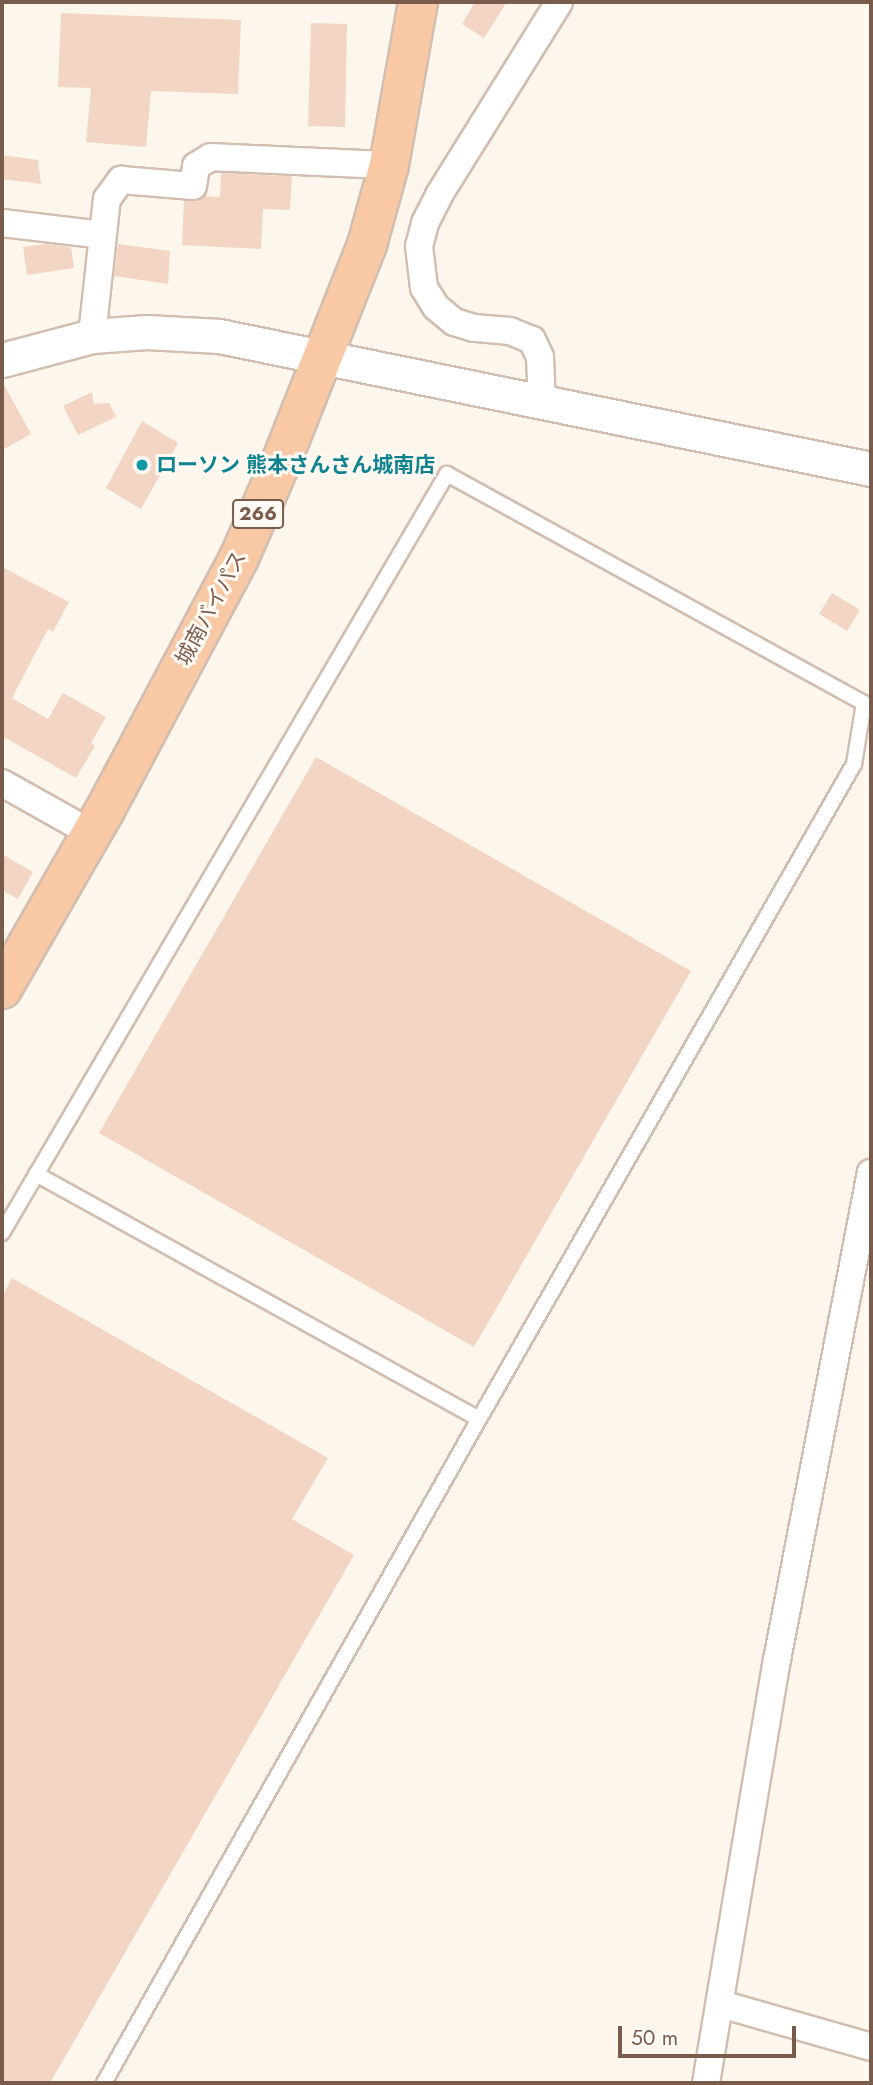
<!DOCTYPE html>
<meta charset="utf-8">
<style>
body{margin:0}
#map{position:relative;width:873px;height:2085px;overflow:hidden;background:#fdf6ec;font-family:Jost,"Noto Sans JP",sans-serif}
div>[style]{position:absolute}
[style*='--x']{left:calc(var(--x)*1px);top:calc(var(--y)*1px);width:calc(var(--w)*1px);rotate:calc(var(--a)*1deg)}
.building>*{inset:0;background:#f3d5c3}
.roads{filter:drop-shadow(2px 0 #d1beb0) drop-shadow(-2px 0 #d1beb0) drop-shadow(0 2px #d1beb0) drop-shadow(0 -2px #d1beb0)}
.service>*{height:14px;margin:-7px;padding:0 7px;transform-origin:7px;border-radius:7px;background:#fff}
.minor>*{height:26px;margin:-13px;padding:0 13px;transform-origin:13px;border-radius:13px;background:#fff}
.tertiary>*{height:33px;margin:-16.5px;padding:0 16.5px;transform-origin:16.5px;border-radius:16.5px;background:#fff}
.trunk>*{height:38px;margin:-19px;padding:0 19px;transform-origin:19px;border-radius:19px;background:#f9c8a4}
.dots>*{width:19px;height:19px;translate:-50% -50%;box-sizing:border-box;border:4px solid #fffaf3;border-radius:50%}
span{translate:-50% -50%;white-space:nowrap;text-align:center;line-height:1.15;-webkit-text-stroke:6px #fffaf3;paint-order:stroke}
.shield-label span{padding:2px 5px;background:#fffaf3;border:2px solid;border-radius:5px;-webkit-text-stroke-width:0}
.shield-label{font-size:19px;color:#7a5c4d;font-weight:700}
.culture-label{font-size:21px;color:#0d838f;font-weight:700}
.left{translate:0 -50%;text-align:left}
.street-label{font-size:21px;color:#7a5c4d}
.frame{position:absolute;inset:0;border:4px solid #7a5c4d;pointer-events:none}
.scale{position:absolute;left:618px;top:2026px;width:178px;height:32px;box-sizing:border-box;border:4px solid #7a5c4d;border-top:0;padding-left:9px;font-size:21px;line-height:24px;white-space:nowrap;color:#7a5c4d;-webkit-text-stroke:5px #fffaf3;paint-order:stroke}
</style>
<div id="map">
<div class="building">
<div style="clip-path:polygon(475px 2px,507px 2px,484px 38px,462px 24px)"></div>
<div style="clip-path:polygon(61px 13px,241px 20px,238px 94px,151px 91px,146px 147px,86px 142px,91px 88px,58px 87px)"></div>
<div style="clip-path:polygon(311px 23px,347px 24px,345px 127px,308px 126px)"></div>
<div style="clip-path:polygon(2px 155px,38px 160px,41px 184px,2px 179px)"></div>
<div style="clip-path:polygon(221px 173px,292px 176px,290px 210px,263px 209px,261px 249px,182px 245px,184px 201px,199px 201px,205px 196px,220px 197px)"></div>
<div style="clip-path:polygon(46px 244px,71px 247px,74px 268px,27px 275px,23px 247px)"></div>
<div style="clip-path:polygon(118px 244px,170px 251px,168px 284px,114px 276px)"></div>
<div style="clip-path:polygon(2px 381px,31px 434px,2px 450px)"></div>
<div style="clip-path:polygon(92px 392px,94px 404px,109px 403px,116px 417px,78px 435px,63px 406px)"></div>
<div style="clip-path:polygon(142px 421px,178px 443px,141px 509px,106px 488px)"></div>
<div style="clip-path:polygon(2px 567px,69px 602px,53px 632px,48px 629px,12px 698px,48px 719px,63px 693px,106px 717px,91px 743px,95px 746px,76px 778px,2px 736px)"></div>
<div style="clip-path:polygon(832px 593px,860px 610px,847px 631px,819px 614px)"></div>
<div style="clip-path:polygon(316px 757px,691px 971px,474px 1347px,99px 1133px)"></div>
<div style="clip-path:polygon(2px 854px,33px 872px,18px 899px,2px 890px)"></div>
<div style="clip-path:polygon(12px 1278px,328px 1458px,292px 1519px,354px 1555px,50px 2083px,2px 2083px,2px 1297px)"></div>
</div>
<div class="roads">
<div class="service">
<div style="--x:36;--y:1174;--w:506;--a:28.94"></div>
<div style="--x:2;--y:1233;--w:880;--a:-59.62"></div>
<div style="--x:447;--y:474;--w:476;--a:28.8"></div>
<div style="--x:864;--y:703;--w:62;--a:99.3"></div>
<div style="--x:854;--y:764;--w:755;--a:119.79"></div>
<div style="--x:479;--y:1419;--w:763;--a:119.46"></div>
</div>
<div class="minor">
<div style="--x:2;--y:223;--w:101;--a:6.8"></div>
<div style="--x:92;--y:336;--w:138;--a:-83.8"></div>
<div style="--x:107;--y:199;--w:24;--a:-54"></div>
<div style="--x:121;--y:180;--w:72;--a:4.8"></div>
<div style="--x:193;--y:186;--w:20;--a:-81"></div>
<div style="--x:196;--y:166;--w:17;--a:-31"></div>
<div style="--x:211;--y:157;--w:178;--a:2.6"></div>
<div style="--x:542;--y:403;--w:46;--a:-92.5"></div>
<div style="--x:540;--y:357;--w:19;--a:-115"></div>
<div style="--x:532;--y:340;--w:24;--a:-158"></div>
<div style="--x:510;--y:331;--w:36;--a:-175"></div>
<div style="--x:474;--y:328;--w:21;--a:-163"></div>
<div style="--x:454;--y:322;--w:23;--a:-140"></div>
<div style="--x:436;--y:307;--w:22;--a:-122"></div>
<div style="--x:424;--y:288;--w:42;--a:-96.8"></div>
<div style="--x:419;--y:246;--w:24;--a:-75"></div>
<div style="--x:425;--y:223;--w:31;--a:-63"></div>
<div style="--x:439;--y:195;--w:227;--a:-58.1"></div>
<div style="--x:2;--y:783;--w:102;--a:29.3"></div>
<div style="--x:721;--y:2004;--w:156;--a:16"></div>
<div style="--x:706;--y:2083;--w:429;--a:-80.5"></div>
<div style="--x:777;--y:1660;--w:496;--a:-79.1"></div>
</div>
<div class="tertiary">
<div style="--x:2;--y:360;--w:93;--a:-14.9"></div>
<div style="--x:92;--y:336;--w:55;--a:-4.2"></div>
<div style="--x:147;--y:332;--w:72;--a:3.2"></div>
<div style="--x:219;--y:336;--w:665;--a:11.53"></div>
</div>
<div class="trunk">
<div style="--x:2;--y:989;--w:207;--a:-60.1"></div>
<div style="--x:105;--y:810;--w:285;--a:-62"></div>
<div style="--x:239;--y:558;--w:105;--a:-66.4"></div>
<div style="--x:281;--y:462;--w:233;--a:-68.4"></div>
<div style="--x:367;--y:245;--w:83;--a:-74.6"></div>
<div style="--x:389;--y:165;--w:166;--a:-79.9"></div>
</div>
</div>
<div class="dots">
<div style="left:142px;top:465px;background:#0f9aa8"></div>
</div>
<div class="shield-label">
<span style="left:258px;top:514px">266</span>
</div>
<div class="culture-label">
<span class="left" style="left:156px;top:465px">ローソン 熊本さんさん城南店</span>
</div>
<div class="street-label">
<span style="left:211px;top:608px;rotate:-62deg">城南バイパス</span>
</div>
<div class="frame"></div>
<div class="scale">50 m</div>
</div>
